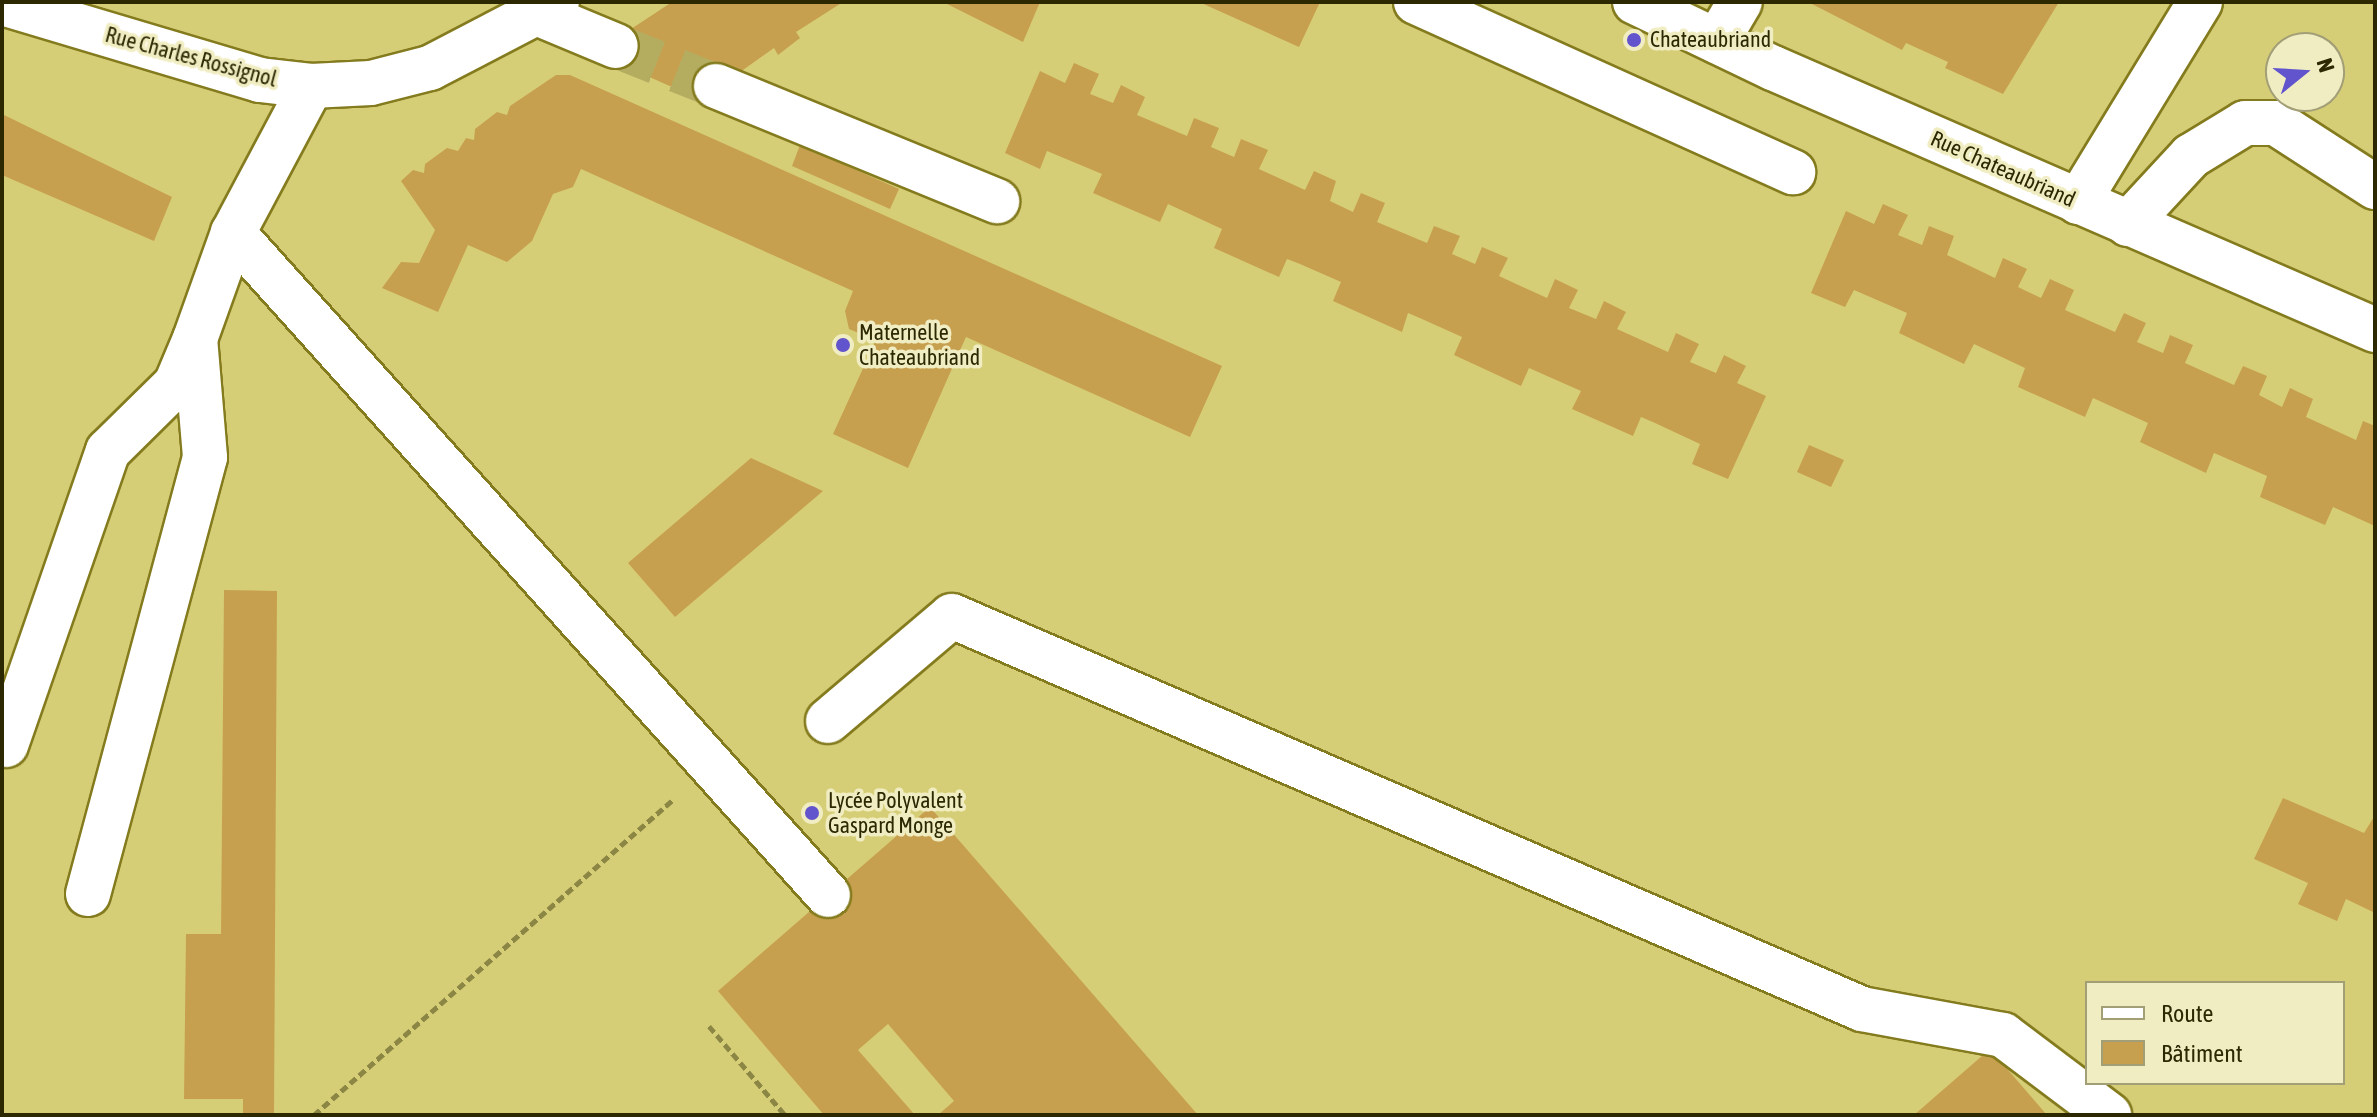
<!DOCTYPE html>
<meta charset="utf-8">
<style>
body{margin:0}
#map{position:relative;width:2377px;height:1117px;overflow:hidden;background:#d6ce77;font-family:"Asap Condensed",sans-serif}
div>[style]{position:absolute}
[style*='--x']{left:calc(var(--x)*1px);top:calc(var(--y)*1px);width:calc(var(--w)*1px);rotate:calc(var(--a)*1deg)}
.building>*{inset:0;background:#c7a04f}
.minor-tunnel>*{height:44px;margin-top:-22px;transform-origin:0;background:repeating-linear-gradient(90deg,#b4ad60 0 44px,transparent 0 66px)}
.path>*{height:5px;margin-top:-2.5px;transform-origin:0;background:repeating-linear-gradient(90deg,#8c8644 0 8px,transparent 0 12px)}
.roads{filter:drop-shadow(2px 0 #847b1e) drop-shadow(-2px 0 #847b1e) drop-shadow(0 2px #847b1e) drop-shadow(0 -2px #847b1e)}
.minor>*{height:44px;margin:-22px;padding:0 22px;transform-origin:22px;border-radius:22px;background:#fff}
.dots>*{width:22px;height:22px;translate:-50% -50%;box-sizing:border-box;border:4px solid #f1edc3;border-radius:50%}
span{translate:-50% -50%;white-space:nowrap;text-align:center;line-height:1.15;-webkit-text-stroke:7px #f1edc3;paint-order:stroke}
.poi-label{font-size:22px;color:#2b2802}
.left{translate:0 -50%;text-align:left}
.street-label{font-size:22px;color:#2b2802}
.frame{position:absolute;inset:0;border:4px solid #2b2802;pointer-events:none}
.legend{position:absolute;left:2085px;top:981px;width:260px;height:104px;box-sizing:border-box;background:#f1edc3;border:2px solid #a29e76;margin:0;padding:10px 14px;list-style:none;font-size:24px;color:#2b2802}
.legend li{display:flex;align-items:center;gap:16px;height:40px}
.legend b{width:40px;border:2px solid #a29e76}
.north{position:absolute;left:2265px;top:32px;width:80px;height:80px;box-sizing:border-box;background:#f1edc3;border:2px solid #a29e76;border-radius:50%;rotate:72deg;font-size:22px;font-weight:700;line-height:32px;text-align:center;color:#2b2802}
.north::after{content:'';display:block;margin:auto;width:28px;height:36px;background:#6254cd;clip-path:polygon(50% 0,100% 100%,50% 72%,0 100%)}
</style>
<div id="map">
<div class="building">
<div style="clip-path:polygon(672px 2px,843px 2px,796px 32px,800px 38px,778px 55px,774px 48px,743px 70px,739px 81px,699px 99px,602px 56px,632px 41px,651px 42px,628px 31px)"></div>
<div style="clip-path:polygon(943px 2px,1040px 2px,1023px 42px)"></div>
<div style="clip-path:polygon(1199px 2px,1320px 2px,1299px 47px)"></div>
<div style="clip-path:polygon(1808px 2px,2059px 2px,2003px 94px,1945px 68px,1948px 62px,1906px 43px,1902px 50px)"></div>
<div style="clip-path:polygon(1074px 63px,1099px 74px,1090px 94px,1113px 103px,1121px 85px,1145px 97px,1137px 115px,1187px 136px,1194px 118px,1219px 128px,1211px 147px,1234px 157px,1241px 139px,1268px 150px,1259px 169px,1305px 190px,1314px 171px,1336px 181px,1330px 201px,1353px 212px,1361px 193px,1385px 203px,1377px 222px,1427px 243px,1434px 226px,1460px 236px,1452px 254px,1475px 264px,1482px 247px,1508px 258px,1499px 276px,1547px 298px,1555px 279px,1578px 290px,1569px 308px,1596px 319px,1604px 301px,1626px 312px,1617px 329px,1668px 352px,1676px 333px,1699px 344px,1690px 362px,1716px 373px,1724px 355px,1746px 366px,1737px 383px,1766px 396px,1728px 479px,1692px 464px,1700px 444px,1655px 423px,1641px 417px,1633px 436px,1572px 409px,1581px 391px,1529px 368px,1521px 386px,1454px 355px,1462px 337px,1422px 319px,1408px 313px,1402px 332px,1333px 301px,1341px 282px,1300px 264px,1287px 259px,1279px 277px,1214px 248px,1222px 229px,1168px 204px,1160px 222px,1093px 193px,1102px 174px,1047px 151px,1040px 169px,1005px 153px,1040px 71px,1065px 83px)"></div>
<div style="clip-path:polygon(556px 75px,570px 75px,1222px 366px,1190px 437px,966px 337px,908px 468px,833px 434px,876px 340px,849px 329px,845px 311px,853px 291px,581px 169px,573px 187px,553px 194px,532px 241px,507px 262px,468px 245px,438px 312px,382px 288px,401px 262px,419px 263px,435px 230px,401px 181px,413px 170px,424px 173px,425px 164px,447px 148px,458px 151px,466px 138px,474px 140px,475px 129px,497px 112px,507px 115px,510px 106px)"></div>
<div style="clip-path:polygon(2px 114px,172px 197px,154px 241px,2px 175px)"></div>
<div style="clip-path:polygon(800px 145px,899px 189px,890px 209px,792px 166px)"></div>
<div style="clip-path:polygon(1883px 204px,1908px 215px,1898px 235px,1922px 245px,1929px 226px,1954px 236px,1947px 255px,1995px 278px,2003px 258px,2027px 269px,2018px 287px,2041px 298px,2050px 279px,2074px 290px,2065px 310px,2115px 332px,2124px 313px,2146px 323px,2137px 342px,2163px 353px,2170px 335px,2193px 345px,2185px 363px,2234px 385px,2243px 366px,2267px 376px,2259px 395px,2282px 407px,2290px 388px,2313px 399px,2306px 417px,2356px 440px,2363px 421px,2375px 426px,2375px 526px,2333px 507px,2325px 525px,2260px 497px,2267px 476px,2214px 453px,2206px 473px,2140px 442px,2148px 423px,2093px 398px,2085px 417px,2018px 387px,2025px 368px,1974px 344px,1964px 364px,1899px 333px,1907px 313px,1854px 290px,1845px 307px,1811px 293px,1846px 211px,1874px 224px)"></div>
<div style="clip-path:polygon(1809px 445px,1844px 460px,1831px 487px,1797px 472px)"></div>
<div style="clip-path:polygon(751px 458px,823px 491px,675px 617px,628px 563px)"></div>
<div style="clip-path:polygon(224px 590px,277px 591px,274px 1115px,243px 1115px,243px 1099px,184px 1099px,186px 934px,221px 934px)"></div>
<div style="clip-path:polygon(2283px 798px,2364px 833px,2375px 815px,2375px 913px,2346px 899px,2337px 921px,2298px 904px,2308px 883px,2254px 859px)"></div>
<div style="clip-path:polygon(930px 807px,1198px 1115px,938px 1115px,954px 1101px,888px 1024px,858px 1050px,915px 1115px,824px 1115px,718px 991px)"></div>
<div style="clip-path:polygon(1990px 1049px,2047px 1115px,1914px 1115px)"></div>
</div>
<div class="minor-tunnel">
<div style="--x:616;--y:46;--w:108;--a:21.8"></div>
</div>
<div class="path">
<div style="--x:709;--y:1026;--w:117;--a:49.5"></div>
<div style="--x:314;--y:1115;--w:479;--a:-41.3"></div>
</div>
<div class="roads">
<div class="minor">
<div style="--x:1416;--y:2;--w:414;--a:24.3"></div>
<div style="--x:1635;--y:2;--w:153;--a:25.6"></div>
<div style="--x:1773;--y:68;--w:657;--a:23.52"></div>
<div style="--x:2;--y:3;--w:269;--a:16.6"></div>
<div style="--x:260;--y:80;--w:51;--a:6.7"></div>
<div style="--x:311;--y:86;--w:60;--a:-2.9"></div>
<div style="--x:371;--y:83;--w:61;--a:-14.3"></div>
<div style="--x:430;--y:68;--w:143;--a:-27.5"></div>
<div style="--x:539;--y:14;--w:83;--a:22.6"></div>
<div style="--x:1717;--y:41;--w:45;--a:-59.5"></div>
<div style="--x:716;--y:86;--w:304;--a:22.3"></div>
<div style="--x:2078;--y:202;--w:234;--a:-58.6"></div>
<div style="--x:2128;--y:224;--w:93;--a:-47.2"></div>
<div style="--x:2191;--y:156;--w:63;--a:-31.4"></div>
<div style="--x:2245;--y:123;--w:31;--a:0"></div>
<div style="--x:2276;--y:123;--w:118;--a:32.9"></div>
<div style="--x:233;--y:233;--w:890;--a:48.05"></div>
<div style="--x:828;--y:721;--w:162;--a:-40.3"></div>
<div style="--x:952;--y:616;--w:991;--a:23.36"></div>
<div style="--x:1862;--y:1009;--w:143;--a:10.4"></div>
<div style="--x:2003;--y:1035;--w:133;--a:37"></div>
<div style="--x:6;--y:745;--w:311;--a:-70.9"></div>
<div style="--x:108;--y:451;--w:95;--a:-44.6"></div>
<div style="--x:176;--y:384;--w:49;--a:-67.1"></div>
<div style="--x:88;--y:894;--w:452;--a:-75"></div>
<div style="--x:205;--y:457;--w:118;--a:-94.8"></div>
<div style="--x:195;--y:339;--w:113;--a:-70.3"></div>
<div style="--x:233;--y:233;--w:166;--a:-62"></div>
</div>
</div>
<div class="dots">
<div style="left:1634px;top:40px;background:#6254cd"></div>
<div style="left:843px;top:345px;background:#6254cd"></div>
<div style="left:812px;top:813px;background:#6254cd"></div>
</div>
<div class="poi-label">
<span class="left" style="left:1650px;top:40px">Chateaubriand</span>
<span class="left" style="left:859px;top:345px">Maternelle<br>Chateaubriand</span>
<span class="left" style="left:828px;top:813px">Lycée Polyvalent<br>Gaspard Monge</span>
</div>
<div class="street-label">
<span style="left:191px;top:57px;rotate:15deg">Rue Charles Rossignol</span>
<span style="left:2003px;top:169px;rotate:24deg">Rue Chateaubriand</span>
</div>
<div class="frame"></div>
<ul class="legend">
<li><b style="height:10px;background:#fff"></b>Route</li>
<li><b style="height:22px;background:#c7a04f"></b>Bâtiment</li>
</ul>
<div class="north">N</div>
</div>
